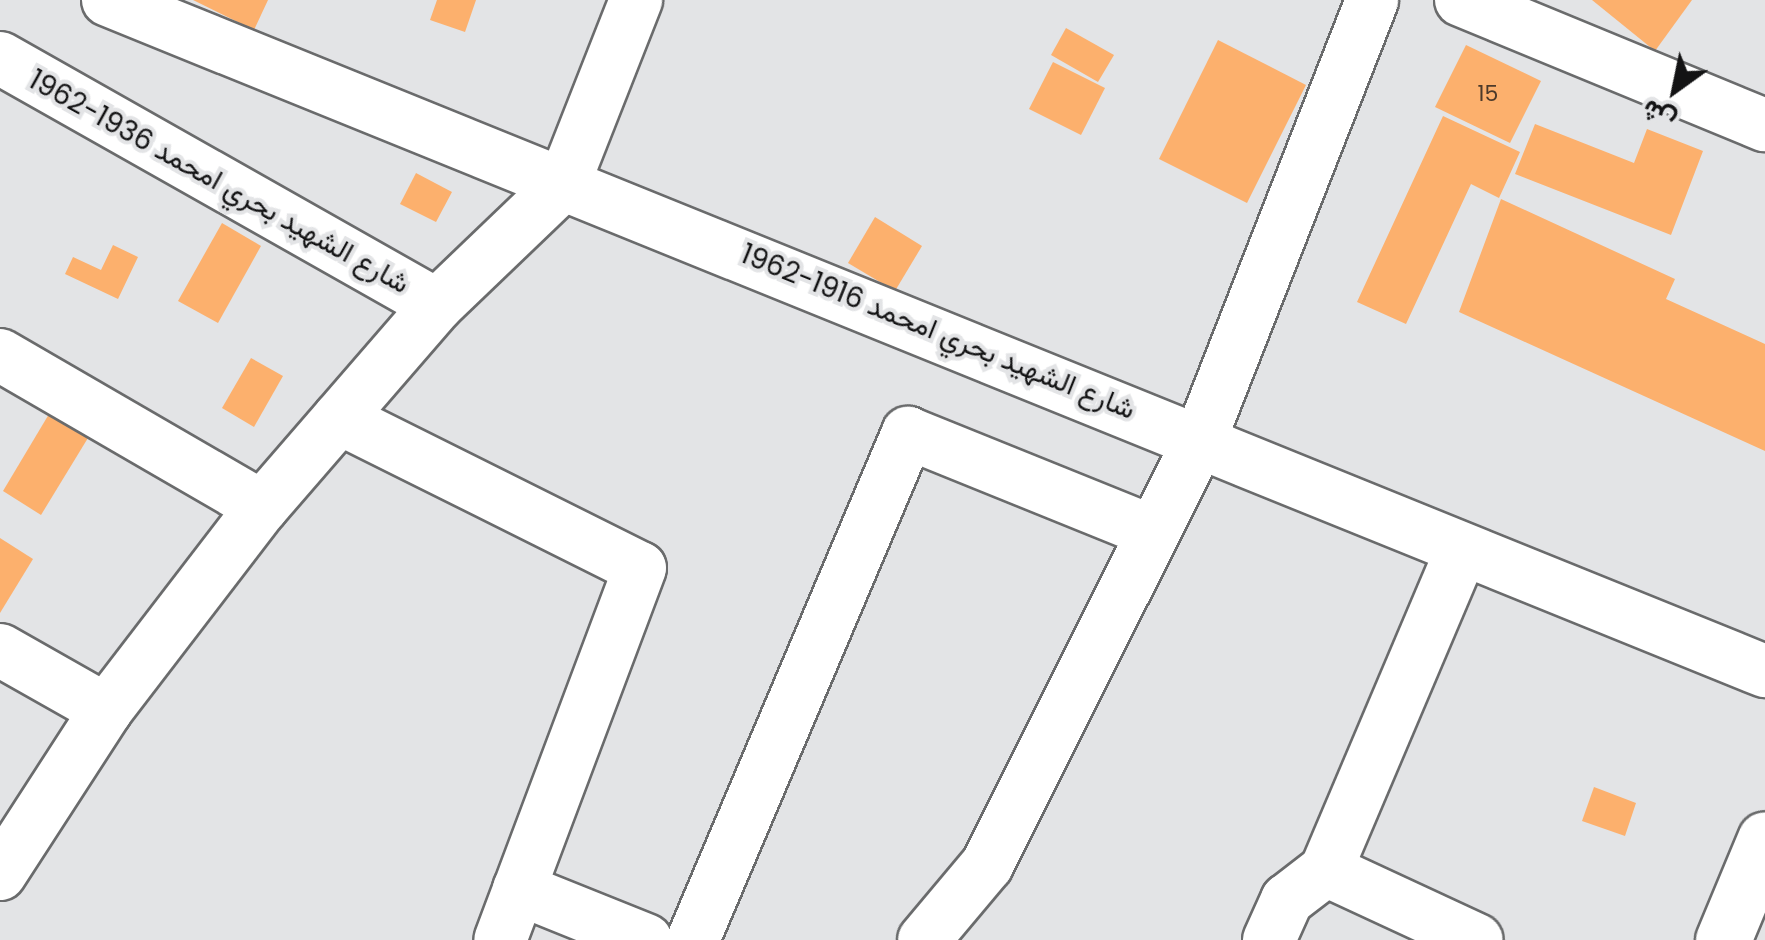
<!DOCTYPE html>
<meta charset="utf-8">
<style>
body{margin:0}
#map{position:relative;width:1765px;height:940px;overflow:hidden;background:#e3e4e6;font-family:Poppins,Vazirmatn,sans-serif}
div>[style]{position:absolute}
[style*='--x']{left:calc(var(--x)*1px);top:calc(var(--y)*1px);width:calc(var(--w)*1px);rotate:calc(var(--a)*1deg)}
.building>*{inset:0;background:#fcb06d}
.roads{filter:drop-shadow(2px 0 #6a6b6c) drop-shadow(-2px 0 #6a6b6c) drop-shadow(0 2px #6a6b6c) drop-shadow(0 -2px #6a6b6c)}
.street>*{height:52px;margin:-26px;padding:0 26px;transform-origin:26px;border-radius:26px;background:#fff}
.secondary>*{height:55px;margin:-27.5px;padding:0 27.5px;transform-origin:27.5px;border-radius:27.5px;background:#fff}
span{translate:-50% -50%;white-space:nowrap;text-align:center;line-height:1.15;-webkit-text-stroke:8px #e3e4e6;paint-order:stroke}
.number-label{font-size:22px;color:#4d3a2a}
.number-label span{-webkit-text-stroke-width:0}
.street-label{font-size:28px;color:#131314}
.north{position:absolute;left:1625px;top:40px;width:100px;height:100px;-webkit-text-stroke:8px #e3e4e6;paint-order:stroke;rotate:213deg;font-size:28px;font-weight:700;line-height:40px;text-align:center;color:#131314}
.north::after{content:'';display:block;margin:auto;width:35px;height:45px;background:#131314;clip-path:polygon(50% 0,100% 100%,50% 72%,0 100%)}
</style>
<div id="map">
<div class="building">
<div style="clip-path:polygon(193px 0,268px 0,254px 30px)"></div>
<div style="clip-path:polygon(437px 0,476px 0,465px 32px,430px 20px)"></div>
<div style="clip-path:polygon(1592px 0,1692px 0,1655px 51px)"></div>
<div style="clip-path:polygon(1066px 28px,1114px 55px,1098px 82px,1051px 55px)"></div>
<div style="clip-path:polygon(1218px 40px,1306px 85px,1247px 203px,1159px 159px)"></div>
<div style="clip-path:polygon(1466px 45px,1541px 81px,1510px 143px,1435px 107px)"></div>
<div style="clip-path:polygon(1053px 62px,1105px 88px,1081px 135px,1029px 109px)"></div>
<div style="clip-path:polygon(1443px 116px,1520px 152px,1499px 198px,1471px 184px,1406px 324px,1357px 302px)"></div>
<div style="clip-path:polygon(1535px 124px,1634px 163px,1647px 129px,1703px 151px,1671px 235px,1515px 174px)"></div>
<div style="clip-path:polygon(416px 173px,452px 192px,436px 222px,400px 204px)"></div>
<div style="clip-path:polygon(1501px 199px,1675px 279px,1666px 299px,1765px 344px,1765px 451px,1459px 312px)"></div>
<div style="clip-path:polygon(875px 217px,922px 246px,895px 291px,848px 263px)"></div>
<div style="clip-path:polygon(222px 223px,261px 246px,218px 323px,178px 301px)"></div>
<div style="clip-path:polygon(113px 245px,138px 257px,118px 299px,65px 274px,73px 257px,101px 270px)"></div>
<div style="clip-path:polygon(251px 358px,283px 376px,254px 427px,222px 408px)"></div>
<div style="clip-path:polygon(52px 409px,91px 433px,41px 515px,3px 491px)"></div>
<div style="clip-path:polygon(0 538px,33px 559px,0 613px)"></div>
<div style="clip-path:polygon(1594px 787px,1636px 803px,1625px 836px,1582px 821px)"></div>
</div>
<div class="roads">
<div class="street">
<div style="--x:108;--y:0;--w:1788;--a:22.05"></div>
<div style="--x:1461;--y:0;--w:329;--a:22.4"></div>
<div style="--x:0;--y:58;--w:502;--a:29.48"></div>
<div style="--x:0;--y:355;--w:303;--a:30.1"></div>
<div style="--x:339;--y:418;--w:336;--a:26.5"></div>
<div style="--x:640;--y:568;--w:397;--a:110.6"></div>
<div style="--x:0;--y:650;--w:122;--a:29.5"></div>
<div style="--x:1326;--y:870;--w:166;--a:24.9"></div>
<div style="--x:0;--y:874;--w:195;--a:-57.1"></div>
<div style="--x:106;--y:710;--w:256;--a:-52.5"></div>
<div style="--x:262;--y:507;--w:267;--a:-49.1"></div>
<div style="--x:437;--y:305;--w:176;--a:-43.8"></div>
<div style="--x:564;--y:183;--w:197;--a:-68.5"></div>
<div style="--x:519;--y:889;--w:137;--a:21.9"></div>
<div style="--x:693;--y:940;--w:551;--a:-67.02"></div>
<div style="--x:908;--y:433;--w:264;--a:22"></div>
<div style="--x:924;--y:940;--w:98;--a:-50"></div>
<div style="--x:987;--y:865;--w:479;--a:-63.4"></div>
<div style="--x:1201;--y:437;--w:469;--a:-68.6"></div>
<div style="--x:1269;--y:940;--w:44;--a:-65.8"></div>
<div style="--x:1287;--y:900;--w:49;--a:-37.6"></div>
<div style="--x:1326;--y:870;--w:348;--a:-67"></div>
</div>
<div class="secondary">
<div style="--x:1723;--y:940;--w:109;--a:-67.4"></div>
</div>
</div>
<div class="number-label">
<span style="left:1488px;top:94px">15</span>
</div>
<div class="street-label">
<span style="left:219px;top:182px;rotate:29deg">شارع الشهيد بحري امحمد 1936-1962</span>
<span style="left:938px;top:332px;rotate:22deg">شارع الشهيد بحري امحمد 1916-1962</span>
</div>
<div class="north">ش</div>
</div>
